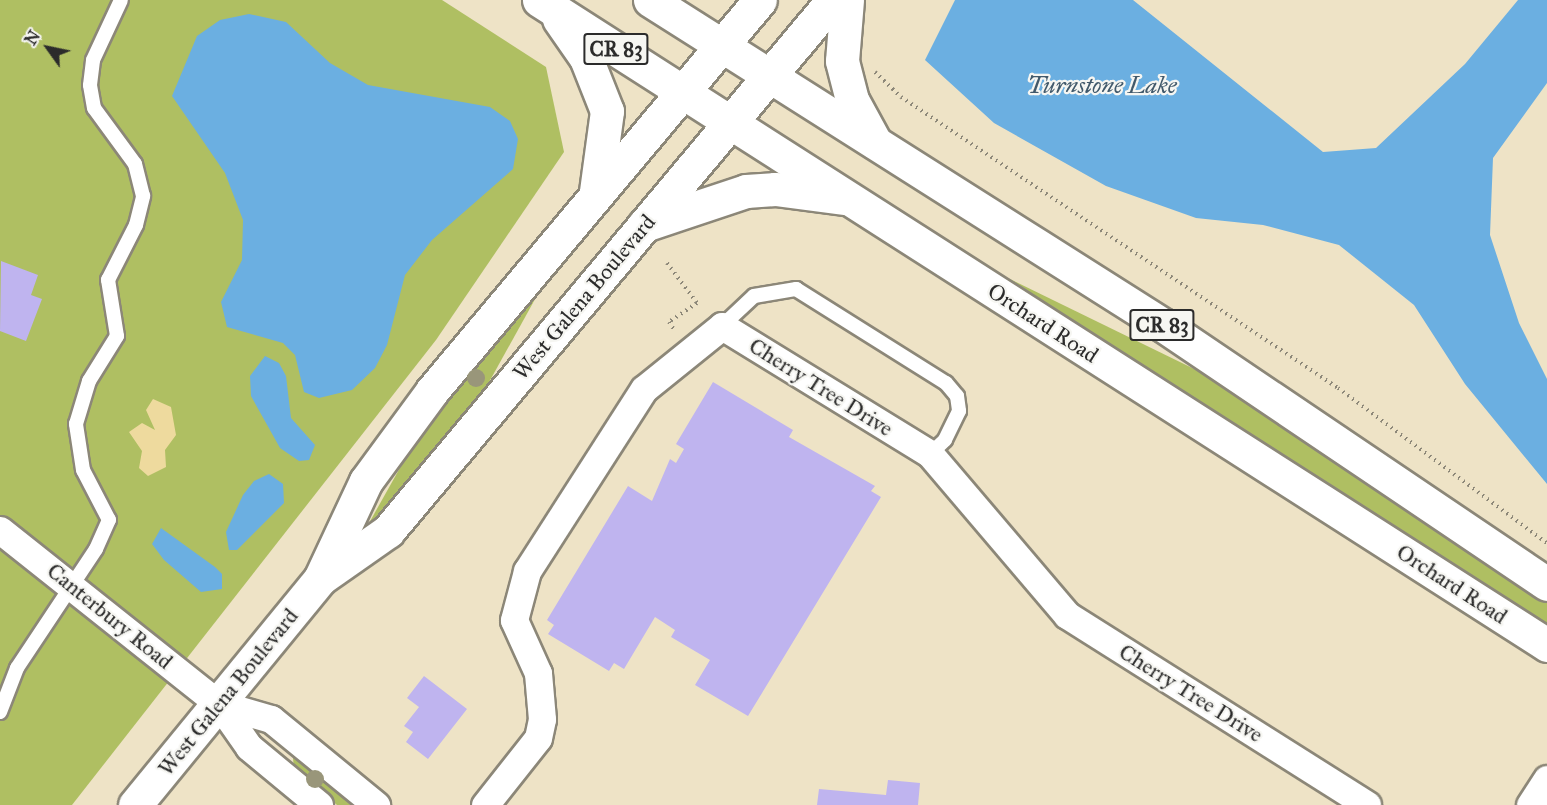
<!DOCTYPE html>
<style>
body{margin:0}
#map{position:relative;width:1547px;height:805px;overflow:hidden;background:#eee3c6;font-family:"IM FELL Great Primer",serif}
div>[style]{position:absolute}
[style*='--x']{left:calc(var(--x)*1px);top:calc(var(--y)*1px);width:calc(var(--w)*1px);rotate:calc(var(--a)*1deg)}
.green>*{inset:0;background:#afbf62}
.sand>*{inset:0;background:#eeda9e}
.water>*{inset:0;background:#6bafe1}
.building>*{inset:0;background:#bfb4ef}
.path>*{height:4px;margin-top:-2px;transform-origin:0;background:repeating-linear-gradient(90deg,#8c8778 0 1.5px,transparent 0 6px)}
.roads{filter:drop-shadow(2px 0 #8c8778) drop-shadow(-2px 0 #8c8778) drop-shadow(0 2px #8c8778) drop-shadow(0 -2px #8c8778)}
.lane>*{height:14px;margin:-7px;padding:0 7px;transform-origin:7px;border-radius:7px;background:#fff}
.street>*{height:27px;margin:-13.5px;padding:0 13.5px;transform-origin:13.5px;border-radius:13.5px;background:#fff}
.primary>*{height:33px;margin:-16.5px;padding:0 16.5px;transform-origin:16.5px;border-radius:16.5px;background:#fff}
.trees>*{width:18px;height:18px;margin:-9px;border-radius:50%;background:#99967a}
span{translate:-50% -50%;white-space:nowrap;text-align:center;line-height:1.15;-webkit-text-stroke:4.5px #f6f6f2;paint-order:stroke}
.shield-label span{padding:2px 4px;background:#f6f6f2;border:2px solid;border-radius:4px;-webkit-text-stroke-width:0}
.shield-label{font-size:21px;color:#2b2b2b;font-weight:700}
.street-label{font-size:22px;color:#2b2b2b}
.water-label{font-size:24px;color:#41596b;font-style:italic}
.north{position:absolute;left:18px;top:18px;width:60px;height:60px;-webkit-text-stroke:4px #f6f6f2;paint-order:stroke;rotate:303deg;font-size:16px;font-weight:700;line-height:24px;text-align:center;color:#2b2b2b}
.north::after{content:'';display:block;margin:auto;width:21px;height:27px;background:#2b2b2b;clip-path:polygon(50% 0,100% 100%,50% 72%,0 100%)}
</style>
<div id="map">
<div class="green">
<div style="clip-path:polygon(0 0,442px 0,546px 67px,564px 152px,436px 340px,72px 805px,0 805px)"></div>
<div style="clip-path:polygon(1008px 278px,1225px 384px,1547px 603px,1547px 627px)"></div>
<div style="clip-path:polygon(534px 287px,539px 292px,462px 431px,364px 532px,433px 409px)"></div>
<div style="clip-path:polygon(293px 758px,298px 758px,359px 805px,337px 805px,294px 769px)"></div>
</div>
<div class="sand">
<div style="clip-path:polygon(153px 399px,171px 407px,176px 435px,165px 450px,166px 467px,148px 476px,139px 468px,142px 451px,129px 432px,142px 423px,155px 430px,146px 410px)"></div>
</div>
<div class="water">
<div style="clip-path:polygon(955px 0,1133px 0,1323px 152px,1376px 148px,1465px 64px,1518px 0,1547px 0,1547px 83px,1493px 158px,1490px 235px,1519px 323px,1547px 379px,1547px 484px,1465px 384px,1414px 305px,1339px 245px,1263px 225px,1196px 218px,1106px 186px,994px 123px,925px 60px)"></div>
<div style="clip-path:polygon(249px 14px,286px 22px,330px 63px,368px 85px,490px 107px,510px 121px,518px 139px,513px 169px,432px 240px,405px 275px,387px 345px,375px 368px,352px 390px,319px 398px,304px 392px,295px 355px,283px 343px,227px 327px,221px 302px,242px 260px,243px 220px,225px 173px,172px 96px,197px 36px,220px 20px)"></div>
<div style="clip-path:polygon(265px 356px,279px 363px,286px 376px,291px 418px,315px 445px,309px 460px,299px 461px,280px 448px,251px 396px,250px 376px)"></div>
<div style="clip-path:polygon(269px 474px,283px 484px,284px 503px,237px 550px,229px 550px,226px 532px,243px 495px,254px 481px)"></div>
<div style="clip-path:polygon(161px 528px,215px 567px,222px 574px,222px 589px,201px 592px,164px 560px,152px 544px)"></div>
</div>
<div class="building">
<div style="clip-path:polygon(1px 261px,38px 275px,31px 295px,42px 299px,26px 341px,0 331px)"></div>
<div style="clip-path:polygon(713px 382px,793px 430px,789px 437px,875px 486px,871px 491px,881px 497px,748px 716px,695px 685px,710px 660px,671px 637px,675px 630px,655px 617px,624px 669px,614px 663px,609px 671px,548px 634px,554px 625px,547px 620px,628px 486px,652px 501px,670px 459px,676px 463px,684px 449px,676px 444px)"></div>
<div style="clip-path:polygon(424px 676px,467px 709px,428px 759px,406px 742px,413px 732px,404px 726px,419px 707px,407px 698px)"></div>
<div style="clip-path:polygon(888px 780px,920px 783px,918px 805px,817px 805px,819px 789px,886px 795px)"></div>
</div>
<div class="path">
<div style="--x:875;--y:72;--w:36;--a:44"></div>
<div style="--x:901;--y:97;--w:525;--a:33.66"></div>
<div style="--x:1338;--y:388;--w:260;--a:36.6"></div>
<div style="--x:667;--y:263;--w:50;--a:53.1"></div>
<div style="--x:697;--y:303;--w:34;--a:146"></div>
<div style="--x:669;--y:322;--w:11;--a:56"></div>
</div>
<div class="roads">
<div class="lane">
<div style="--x:722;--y:326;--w:44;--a:-43.2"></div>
<div style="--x:754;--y:296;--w:43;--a:-9.5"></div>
<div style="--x:796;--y:289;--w:177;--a:32.1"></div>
<div style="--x:946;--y:383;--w:17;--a:50"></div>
<div style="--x:957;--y:396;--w:15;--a:82"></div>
<div style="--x:959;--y:411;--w:32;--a:116"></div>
<div style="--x:945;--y:440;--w:21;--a:137"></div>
<div style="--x:0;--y:712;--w:47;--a:-68.9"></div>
<div style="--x:17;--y:668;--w:143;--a:-56.4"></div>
<div style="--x:96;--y:549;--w:32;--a:-66"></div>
<div style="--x:109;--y:520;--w:56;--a:-117.5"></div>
<div style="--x:83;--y:470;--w:47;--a:-98.7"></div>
<div style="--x:76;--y:424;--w:45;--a:-73.2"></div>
<div style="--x:89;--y:381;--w:53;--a:-58.1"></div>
<div style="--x:117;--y:336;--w:57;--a:-99.1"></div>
<div style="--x:108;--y:280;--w:62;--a:-63"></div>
<div style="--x:136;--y:225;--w:30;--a:-76"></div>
<div style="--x:143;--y:196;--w:33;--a:-104"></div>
<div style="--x:135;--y:164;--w:69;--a:-126.2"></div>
<div style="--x:94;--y:108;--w:23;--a:-100"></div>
<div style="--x:90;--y:85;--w:25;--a:-83"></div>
<div style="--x:93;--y:60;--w:66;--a:-65"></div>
</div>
<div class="street">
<div style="--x:0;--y:530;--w:280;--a:38.5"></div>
<div style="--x:219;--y:704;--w:52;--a:55.1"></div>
<div style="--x:249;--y:747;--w:91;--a:39.6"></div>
<div style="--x:219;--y:704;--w:54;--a:16.1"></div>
<div style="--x:271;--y:719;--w:136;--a:39.3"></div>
<div style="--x:485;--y:805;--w:85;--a:-51.7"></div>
<div style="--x:538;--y:738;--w:19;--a:-78"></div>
<div style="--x:542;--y:719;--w:46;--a:-95"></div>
<div style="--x:538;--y:673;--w:58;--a:-114.4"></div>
<div style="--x:514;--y:620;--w:51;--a:-75.1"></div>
<div style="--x:527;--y:571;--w:216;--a:-57.3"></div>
<div style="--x:644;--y:389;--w:100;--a:-38.9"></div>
<div style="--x:722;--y:326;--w:244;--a:31.6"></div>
<div style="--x:930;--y:454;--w:211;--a:49.6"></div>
<div style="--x:1067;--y:615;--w:355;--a:32.3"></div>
<div style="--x:1530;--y:805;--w:31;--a:-57"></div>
</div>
<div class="primary">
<div style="--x:539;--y:0;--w:1197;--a:32.61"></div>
<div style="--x:650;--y:0;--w:607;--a:32.36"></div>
<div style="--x:1163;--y:325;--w:463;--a:34"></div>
<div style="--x:847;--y:0;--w:61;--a:94.7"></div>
<div style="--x:842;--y:61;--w:40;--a:75.6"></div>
<div style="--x:852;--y:100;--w:48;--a:61.3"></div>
<div style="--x:559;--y:19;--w:47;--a:55.3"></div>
<div style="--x:586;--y:58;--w:57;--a:68.4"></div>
<div style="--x:607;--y:111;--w:81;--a:97.8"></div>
<div style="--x:644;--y:225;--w:108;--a:-18.4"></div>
<div style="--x:746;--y:191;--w:29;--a:-4"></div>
<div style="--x:775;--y:189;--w:69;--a:7.5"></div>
<div style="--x:321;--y:578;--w:82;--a:-35"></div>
<div style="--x:388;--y:531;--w:693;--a:-50.04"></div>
<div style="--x:135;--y:805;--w:292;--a:-50.7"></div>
<div style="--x:320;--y:579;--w:108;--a:-64.9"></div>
<div style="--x:366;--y:481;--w:112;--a:-53.7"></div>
<div style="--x:432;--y:391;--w:510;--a:-50.01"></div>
</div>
</div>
<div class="trees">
<div style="left:476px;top:378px"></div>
<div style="left:315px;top:779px"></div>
</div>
<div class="shield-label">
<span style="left:616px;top:49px">CR 83</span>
<span style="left:1162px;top:325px">CR 83</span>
</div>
<div class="street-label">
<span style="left:584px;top:297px;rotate:-50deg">West Galena Boulevard</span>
<span style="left:1043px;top:323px;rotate:33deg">Orchard Road</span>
<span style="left:821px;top:387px;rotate:32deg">Cherry Tree Drive</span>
<span style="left:1452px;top:584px;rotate:33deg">Orchard Road</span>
<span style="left:110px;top:616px;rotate:39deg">Canterbury Road</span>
<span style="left:228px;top:692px;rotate:-51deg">West Galena Boulevard</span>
<span style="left:1191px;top:693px;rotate:32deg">Cherry Tree Drive</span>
</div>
<div class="water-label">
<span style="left:1102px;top:86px">Turnstone Lake</span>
</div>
<div class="north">N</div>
</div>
